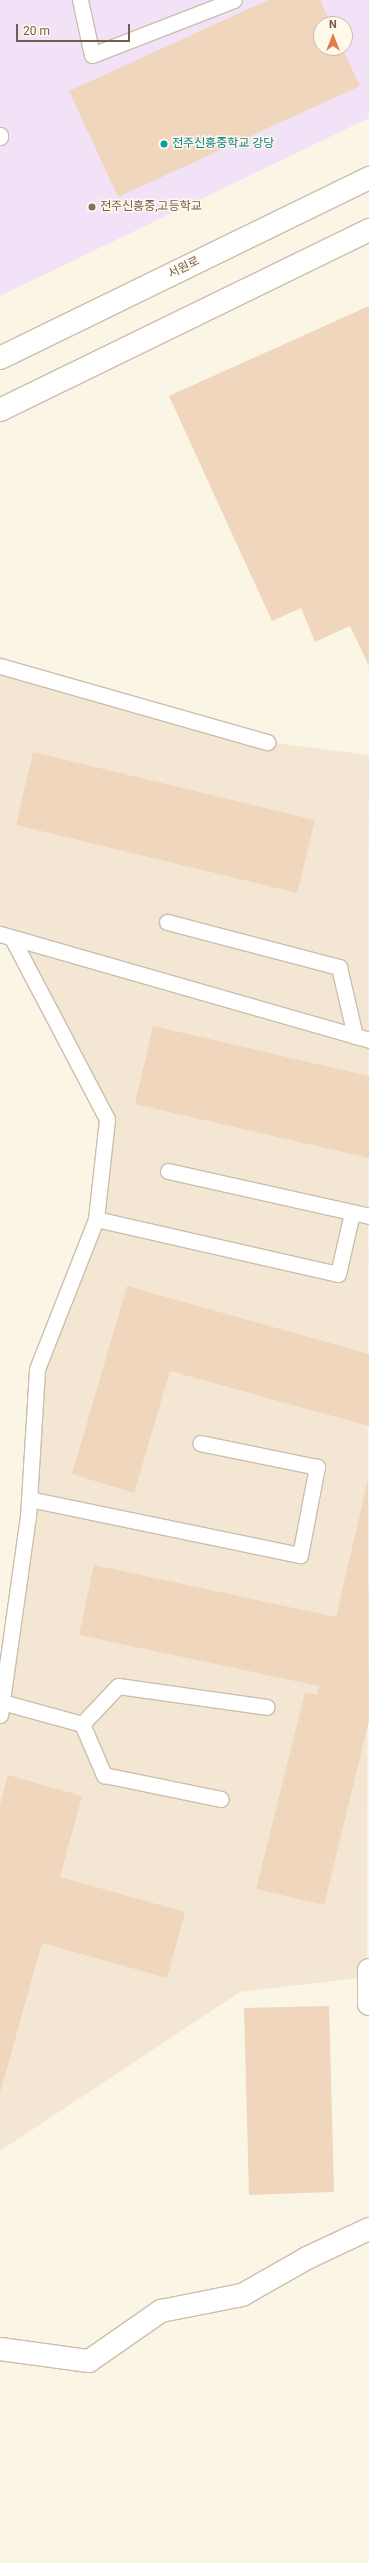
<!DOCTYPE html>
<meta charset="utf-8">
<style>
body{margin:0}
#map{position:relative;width:369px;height:2563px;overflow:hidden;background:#fbf5e5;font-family:Roboto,"Noto Sans KR",sans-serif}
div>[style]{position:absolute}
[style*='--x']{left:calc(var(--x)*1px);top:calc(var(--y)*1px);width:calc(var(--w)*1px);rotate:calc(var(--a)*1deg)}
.residential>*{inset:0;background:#f3e7d4}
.education>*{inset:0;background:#f2e2f8}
.building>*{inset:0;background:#f0d6bd}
.roads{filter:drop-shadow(1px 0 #cdbdac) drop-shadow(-1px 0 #cdbdac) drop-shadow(0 1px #cdbdac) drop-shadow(0 -1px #cdbdac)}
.lane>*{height:15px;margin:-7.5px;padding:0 7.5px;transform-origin:7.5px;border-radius:7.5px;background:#fff}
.street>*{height:22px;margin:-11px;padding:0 11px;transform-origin:11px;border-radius:11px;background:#fff}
.secondary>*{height:22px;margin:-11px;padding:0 11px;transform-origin:11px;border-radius:11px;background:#fff}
.dots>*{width:11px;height:11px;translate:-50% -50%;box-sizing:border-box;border:2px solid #fef9eb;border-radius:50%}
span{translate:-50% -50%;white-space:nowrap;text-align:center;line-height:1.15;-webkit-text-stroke:3px #fef9eb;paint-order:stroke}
.culture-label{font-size:12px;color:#0d838f}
.left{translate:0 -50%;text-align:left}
.education-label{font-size:12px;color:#785e54}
.street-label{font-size:12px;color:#735d4b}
.north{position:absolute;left:313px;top:16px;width:40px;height:40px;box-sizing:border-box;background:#fef9eb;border:1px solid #c6bbab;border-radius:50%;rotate:0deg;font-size:11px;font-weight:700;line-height:16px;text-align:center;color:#735d4b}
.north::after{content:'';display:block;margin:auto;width:14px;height:18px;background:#e17d4e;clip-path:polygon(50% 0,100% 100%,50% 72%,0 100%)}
.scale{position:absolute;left:16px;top:24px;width:114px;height:18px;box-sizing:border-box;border:2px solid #735d4b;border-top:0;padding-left:5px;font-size:12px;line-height:14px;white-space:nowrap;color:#735d4b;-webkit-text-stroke:3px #fef9eb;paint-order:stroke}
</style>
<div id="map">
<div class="residential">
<div style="clip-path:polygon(0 666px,267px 742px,369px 755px,367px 1977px,240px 1992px,0 2151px,0 1709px,37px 1369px,96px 1219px,107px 1119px,13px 940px,0 934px)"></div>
</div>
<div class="education">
<div style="clip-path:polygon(evenodd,0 0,369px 0,369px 118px,0 296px,0 0,321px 24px,345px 24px,345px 48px,321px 48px,321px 24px)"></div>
</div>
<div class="building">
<div style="clip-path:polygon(268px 0,320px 0,331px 24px,321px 24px,321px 48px,342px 48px,360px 86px,118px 197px,69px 91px)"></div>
<div style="clip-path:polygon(369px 306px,369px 666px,350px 626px,315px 642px,301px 608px,272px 621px,169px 396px)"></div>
<div style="clip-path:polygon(33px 752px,315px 820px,297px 893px,16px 825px)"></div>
<div style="clip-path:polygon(153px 1026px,369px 1076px,369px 1158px,135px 1104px)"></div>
<div style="clip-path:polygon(127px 1286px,369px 1354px,369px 1426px,170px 1371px,134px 1493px,72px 1474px)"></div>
<div style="clip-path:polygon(368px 1479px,369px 1721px,324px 1905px,256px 1889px,305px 1692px,317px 1695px,319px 1686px,79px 1635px,94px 1565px,336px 1617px)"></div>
<div style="clip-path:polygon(8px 1775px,82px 1796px,60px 1877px,185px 1912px,167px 1978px,42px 1943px,0 2093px,0 1805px)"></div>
<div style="clip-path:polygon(329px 2006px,334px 2192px,249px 2195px,244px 2008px)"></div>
</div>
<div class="roads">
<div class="lane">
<div style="--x:80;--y:0;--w:56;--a:77.7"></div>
<div style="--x:92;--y:55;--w:152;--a:-21.2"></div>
<div style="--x:0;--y:135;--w:2;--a:90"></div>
<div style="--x:0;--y:666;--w:278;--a:15.9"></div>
<div style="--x:167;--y:922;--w:178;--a:14.7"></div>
<div style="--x:339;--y:967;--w:71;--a:76.9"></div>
<div style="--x:0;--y:934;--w:384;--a:16"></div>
<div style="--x:168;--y:1171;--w:206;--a:12.6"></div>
<div style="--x:96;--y:1219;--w:248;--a:12.8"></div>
<div style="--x:338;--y:1274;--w:63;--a:-77.1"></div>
<div style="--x:29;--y:1499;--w:277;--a:11.7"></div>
<div style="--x:300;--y:1555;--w:90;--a:-79.1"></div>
<div style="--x:317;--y:1467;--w:119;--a:-168.4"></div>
<div style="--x:2;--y:1702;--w:83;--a:15.4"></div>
<div style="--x:82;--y:1724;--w:52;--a:-46.5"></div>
<div style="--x:118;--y:1686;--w:150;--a:8"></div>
<div style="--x:0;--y:1715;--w:200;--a:-82"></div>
<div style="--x:28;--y:1517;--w:148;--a:-86.5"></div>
<div style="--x:37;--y:1369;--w:161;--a:-68.5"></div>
<div style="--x:96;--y:1219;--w:101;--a:-83.7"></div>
<div style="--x:107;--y:1119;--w:202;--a:-117.7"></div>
<div style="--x:82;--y:1724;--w:56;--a:66.7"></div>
<div style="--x:104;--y:1775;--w:119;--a:11.6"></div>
</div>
<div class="street">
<div style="--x:369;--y:1970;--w:34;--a:90"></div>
<div style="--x:0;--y:2349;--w:90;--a:7.7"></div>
<div style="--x:89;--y:2361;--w:88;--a:-34.8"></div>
<div style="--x:161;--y:2311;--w:83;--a:-11.2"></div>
<div style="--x:242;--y:2295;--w:75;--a:-29.6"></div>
<div style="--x:307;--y:2258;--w:68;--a:-25.1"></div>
</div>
<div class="secondary">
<div style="--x:0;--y:358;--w:411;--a:-26"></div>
<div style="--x:0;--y:410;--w:411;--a:-26"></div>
</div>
</div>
<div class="dots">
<div style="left:164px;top:144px;background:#0f9aa8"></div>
<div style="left:92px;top:207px;background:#8d6e63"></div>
</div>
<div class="culture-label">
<span class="left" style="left:172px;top:144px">전주신흥중학교 강당</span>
</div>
<div class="education-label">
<span class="left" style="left:100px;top:207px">전주신흥중,고등학교</span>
</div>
<div class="street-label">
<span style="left:184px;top:268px;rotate:-26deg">서원로</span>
</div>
<div class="north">N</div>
<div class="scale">20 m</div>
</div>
